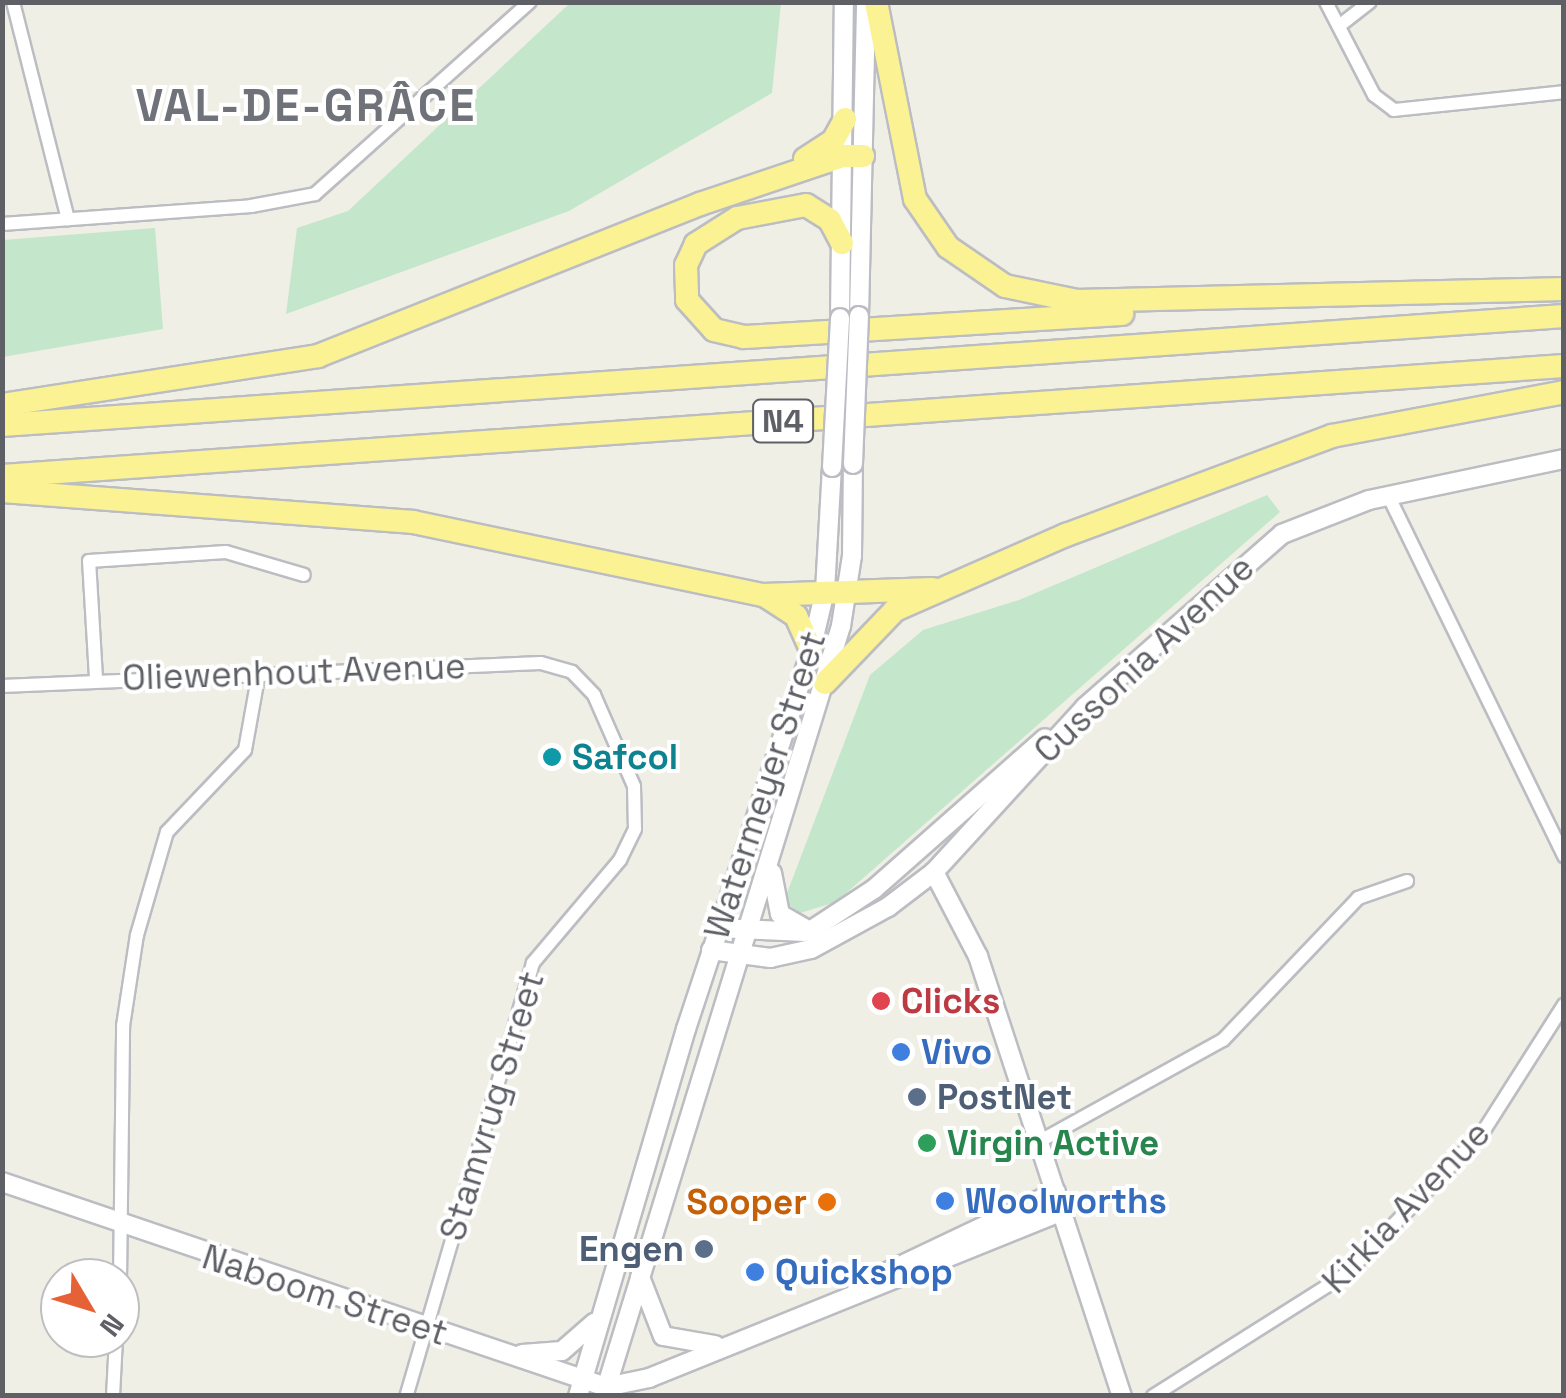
<!DOCTYPE html>
<meta charset="utf-8">
<style>
body{margin:0}
#map{position:relative;width:1566px;height:1398px;overflow:hidden;background:#f0efe6;font-family:"Space Grotesk",sans-serif}
div>[style]{position:absolute}
[style*='--x']{left:calc(var(--x)*1px);top:calc(var(--y)*1px);width:calc(var(--w)*1px);rotate:calc(var(--a)*1deg)}
.green>*{inset:0;background:#c4e6ca}
.roads{filter:drop-shadow(2px 0 #bbbdc2) drop-shadow(-2px 0 #bbbdc2) drop-shadow(0 2px #bbbdc2) drop-shadow(0 -2px #bbbdc2)}
.street>*{height:12px;margin:-6px;padding:0 6px;transform-origin:6px;border-radius:6px;background:#fff}
.secondary>*{height:18px;margin:-9px;padding:0 9px;transform-origin:9px;border-radius:9px;background:#fff}
.highway>*{height:22px;margin:-11px;padding:0 11px;transform-origin:11px;border-radius:11px;background:#fbf293}
.bridges{filter:drop-shadow(2px 0 #bcbdc4) drop-shadow(-2px 0 #bcbdc4) drop-shadow(0 2px #bcbdc4) drop-shadow(0 -2px #bcbdc4)}
.secondary-bridge>*{height:18px;margin:-9px;padding:0 9px;transform-origin:9px;border-radius:9px;background:#fff}
.dots>*{width:28px;height:28px;translate:-50% -50%;box-sizing:border-box;border:5px solid #fff;border-radius:50%}
span{translate:-50% -50%;white-space:nowrap;text-align:center;line-height:1.15;-webkit-text-stroke:8px #fff;paint-order:stroke}
.shield-label span{padding:2px 8px;background:#fff;border:2px solid;border-radius:8px;-webkit-text-stroke-width:0}
.shield-label{font-size:32px;color:#5e6066;font-weight:700}
.street-label{font-size:35px;color:#5e6066}
.culture-label{font-size:35px;color:#0d838f;font-weight:700}
.left{translate:0 -50%;text-align:left}
.health-label{font-size:35px;color:#be3a42;font-weight:700}
.shop-label{font-size:35px;color:#366cbe;font-weight:700}
.service-label{font-size:35px;color:#4e5e75;font-weight:700}
.right{translate:-100% -50%;text-align:right}
.leisure-label{font-size:35px;color:#27864d;font-weight:700}
.food-label{font-size:35px;color:#c56008;font-weight:700}
.district-label{font-size:45px;color:#6f7278;font-weight:700;letter-spacing:2.5px}
.frame{position:absolute;inset:0;border:5px solid #5e6066;pointer-events:none}
.north{position:absolute;left:40px;top:1258px;width:100px;height:100px;box-sizing:border-box;background:#fff;border:2px solid #bfbfc2;border-radius:50%;rotate:128deg;font-size:28px;font-weight:700;line-height:40px;text-align:center;color:#5e6066}
.north::after{content:'';display:block;margin:auto;width:35px;height:45px;background:#e66236;clip-path:polygon(50% 0,100% 100%,50% 72%,0 100%)}
</style>
<div id="map">
<div class="green">
<div style="clip-path:polygon(570px 3px,781px 3px,772px 93px,569px 211px,286px 314px,297px 228px,348px 211px)"></div>
<div style="clip-path:polygon(155px 228px,163px 329px,3px 357px,3px 240px)"></div>
<div style="clip-path:polygon(1267px 495px,1280px 512px,836px 902px,800px 913px,784px 901px,870px 675px,923px 630px,1019px 600px)"></div>
</div>
<div class="roads">
<div class="street">
<div style="--x:13;--y:2;--w:224;--a:75.8"></div>
<div style="--x:1326;--y:2;--w:105;--a:62.7"></div>
<div style="--x:1374;--y:95;--w:25;--a:37"></div>
<div style="--x:1394;--y:110;--w:171;--a:-6"></div>
<div style="--x:1339;--y:26;--w:39;--a:-38"></div>
<div style="--x:2;--y:224;--w:250;--a:-4.1"></div>
<div style="--x:251;--y:206;--w:65;--a:-10.6"></div>
<div style="--x:315;--y:194;--w:288;--a:-41.8"></div>
<div style="--x:1388;--y:495;--w:402;--a:64"></div>
<div style="--x:96;--y:678;--w:117;--a:-93.4"></div>
<div style="--x:89;--y:561;--w:137;--a:-3.8"></div>
<div style="--x:226;--y:552;--w:81;--a:16.4"></div>
<div style="--x:2;--y:686;--w:539;--a:-2.44"></div>
<div style="--x:541;--y:663;--w:32;--a:16"></div>
<div style="--x:572;--y:672;--w:32;--a:46"></div>
<div style="--x:594;--y:695;--w:99;--a:66.3"></div>
<div style="--x:634;--y:786;--w:43;--a:88.7"></div>
<div style="--x:635;--y:829;--w:34;--a:116"></div>
<div style="--x:620;--y:860;--w:135;--a:130.2"></div>
<div style="--x:533;--y:963;--w:451;--a:106.3"></div>
<div style="--x:1040;--y:1141;--w:209;--a:-28.9"></div>
<div style="--x:1223;--y:1040;--w:196;--a:-46.4"></div>
<div style="--x:1358;--y:898;--w:52;--a:-19.1"></div>
<div style="--x:120;--y:1281;--w:255;--a:-89.3"></div>
<div style="--x:123;--y:1026;--w:92;--a:-81.3"></div>
<div style="--x:137;--y:935;--w:107;--a:-73.8"></div>
<div style="--x:167;--y:832;--w:113;--a:-46.4"></div>
<div style="--x:245;--y:750;--w:79;--a:-79.8"></div>
<div style="--x:113;--y:1396;--w:58;--a:-87"></div>
<div style="--x:1153;--y:1396;--w:228;--a:-32.3"></div>
<div style="--x:1346;--y:1274;--w:197;--a:-46"></div>
<div style="--x:1483;--y:1132;--w:151;--a:-57.5"></div>
</div>
<div class="secondary">
<div style="--x:859;--y:316;--w:314;--a:-88.7"></div>
<div style="--x:840;--y:318;--w:316;--a:-89.3"></div>
<div style="--x:934;--y:872;--w:95;--a:62.4"></div>
<div style="--x:978;--y:956;--w:463;--a:71.9"></div>
<div style="--x:772;--y:873;--w:42;--a:79"></div>
<div style="--x:780;--y:914;--w:34;--a:30"></div>
<div style="--x:810;--y:931;--w:77;--a:-33.3"></div>
<div style="--x:874;--y:889;--w:228;--a:-41.4"></div>
<div style="--x:718;--y:928;--w:87;--a:2.6"></div>
<div style="--x:711;--y:950;--w:60;--a:7.7"></div>
<div style="--x:770;--y:958;--w:42;--a:-12.4"></div>
<div style="--x:811;--y:949;--w:88;--a:-28.6"></div>
<div style="--x:888;--y:907;--w:58;--a:-37.3"></div>
<div style="--x:934;--y:872;--w:224;--a:-47.5"></div>
<div style="--x:1085;--y:707;--w:262;--a:-41.3"></div>
<div style="--x:1282;--y:534;--w:93;--a:-21.3"></div>
<div style="--x:1369;--y:500;--w:199;--a:-11.9"></div>
<div style="--x:2;--y:1182;--w:638;--a:18.75"></div>
<div style="--x:606;--y:1387;--w:44;--a:-11.8"></div>
<div style="--x:649;--y:1378;--w:445;--a:-22"></div>
<div style="--x:640;--y:1277;--w:63;--a:68.7"></div>
<div style="--x:663;--y:1336;--w:53;--a:9.8"></div>
<div style="--x:860;--y:1285;--w:217;--a:-25.4"></div>
<div style="--x:522;--y:1354;--w:40;--a:-4.3"></div>
<div style="--x:562;--y:1351;--w:43;--a:-41.2"></div>
<div style="--x:604;--y:1395;--w:805;--a:-72.87"></div>
<div style="--x:841;--y:626;--w:71;--a:-81.1"></div>
<div style="--x:852;--y:556;--w:92;--a:-89.4"></div>
<div style="--x:578;--y:1396;--w:383;--a:-73.6"></div>
<div style="--x:686;--y:1029;--w:399;--a:-71.7"></div>
<div style="--x:811;--y:650;--w:61;--a:-76.7"></div>
<div style="--x:825;--y:591;--w:124;--a:-86.8"></div>
</div>
<div class="highway">
<div style="--x:876;--y:2;--w:201;--a:78.8"></div>
<div style="--x:915;--y:199;--w:58;--a:55.5"></div>
<div style="--x:948;--y:247;--w:69;--a:34.4"></div>
<div style="--x:1005;--y:286;--w:74;--a:11.8"></div>
<div style="--x:1077;--y:301;--w:487;--a:-1.4"></div>
<div style="--x:805;--y:159;--w:33;--a:-33"></div>
<div style="--x:833;--y:141;--w:25;--a:-61"></div>
<div style="--x:842;--y:243;--w:26;--a:-118"></div>
<div style="--x:830;--y:220;--w:28;--a:-148"></div>
<div style="--x:806;--y:205;--w:70;--a:169.3"></div>
<div style="--x:737;--y:218;--w:49;--a:147.6"></div>
<div style="--x:696;--y:244;--w:23;--a:115"></div>
<div style="--x:686;--y:265;--w:35;--a:88"></div>
<div style="--x:687;--y:300;--w:40;--a:48"></div>
<div style="--x:714;--y:330;--w:31;--a:13"></div>
<div style="--x:744;--y:337;--w:379;--a:-3.5"></div>
<div style="--x:2;--y:405;--w:320;--a:-8.8"></div>
<div style="--x:318;--y:356;--w:411;--a:-21.7"></div>
<div style="--x:700;--y:204;--w:151;--a:-18.6"></div>
<div style="--x:843;--y:156;--w:20;--a:0"></div>
<div style="--x:2;--y:425;--w:1566;--a:-3.99"></div>
<div style="--x:2;--y:476;--w:1566;--a:-4.03"></div>
<div style="--x:2;--y:491;--w:412;--a:4.3"></div>
<div style="--x:413;--y:522;--w:358;--a:11.8"></div>
<div style="--x:763;--y:595;--w:170;--a:-2"></div>
<div style="--x:764;--y:595;--w:38;--a:33"></div>
<div style="--x:796;--y:616;--w:37;--a:66"></div>
<div style="--x:825;--y:683;--w:101;--a:-46.2"></div>
<div style="--x:895;--y:610;--w:187;--a:-23.7"></div>
<div style="--x:1066;--y:535;--w:284;--a:-20.4"></div>
<div style="--x:1332;--y:436;--w:236;--a:-10.7"></div>
</div>
</div>
<div class="bridges">
<div class="secondary-bridge">
<div style="--x:853;--y:464;--w:148;--a:-87.7"></div>
<div style="--x:832;--y:467;--w:149;--a:-86.9"></div>
</div>
</div>
<div class="dots">
<div style="left:552px;top:757px;background:#0f9aa8"></div>
<div style="left:881px;top:1001px;background:#e0444e"></div>
<div style="left:901px;top:1052px;background:#3f7fe0"></div>
<div style="left:917px;top:1097px;background:#5c6f8a"></div>
<div style="left:927px;top:1143px;background:#2e9e5b"></div>
<div style="left:945px;top:1201px;background:#3f7fe0"></div>
<div style="left:827px;top:1202px;background:#e8710a"></div>
<div style="left:704px;top:1249px;background:#5c6f8a"></div>
<div style="left:755px;top:1272px;background:#3f7fe0"></div>
</div>
<div class="shield-label">
<span style="left:783px;top:421px">N4</span>
</div>
<div class="street-label">
<span style="left:1144px;top:659px;rotate:-43deg">Cussonia Avenue</span>
<span style="left:294px;top:672px;rotate:-2deg">Oliewenhout Avenue</span>
<span style="left:765px;top:785px;rotate:-72deg">Watermeyer Street</span>
<span style="left:492px;top:1106px;rotate:-73deg">Stamvrug Street</span>
<span style="left:1406px;top:1207px;rotate:-46deg">Kirkia Avenue</span>
<span style="left:325px;top:1295px;rotate:18deg">Naboom Street</span>
</div>
<div class="culture-label">
<span class="left" style="left:572px;top:757px">Safcol</span>
</div>
<div class="health-label">
<span class="left" style="left:901px;top:1001px">Clicks</span>
</div>
<div class="shop-label">
<span class="left" style="left:921px;top:1052px">Vivo</span>
<span class="left" style="left:965px;top:1201px">Woolworths</span>
<span class="left" style="left:775px;top:1272px">Quickshop</span>
</div>
<div class="service-label">
<span class="left" style="left:937px;top:1097px">PostNet</span>
<span class="right" style="left:684px;top:1249px">Engen</span>
</div>
<div class="leisure-label">
<span class="left" style="left:947px;top:1143px">Virgin Active</span>
</div>
<div class="food-label">
<span class="right" style="left:807px;top:1202px">Sooper</span>
</div>
<div class="district-label">
<span style="left:306px;top:106px">VAL-DE-GRÂCE</span>
</div>
<div class="frame"></div>
<div class="north">N</div>
</div>
